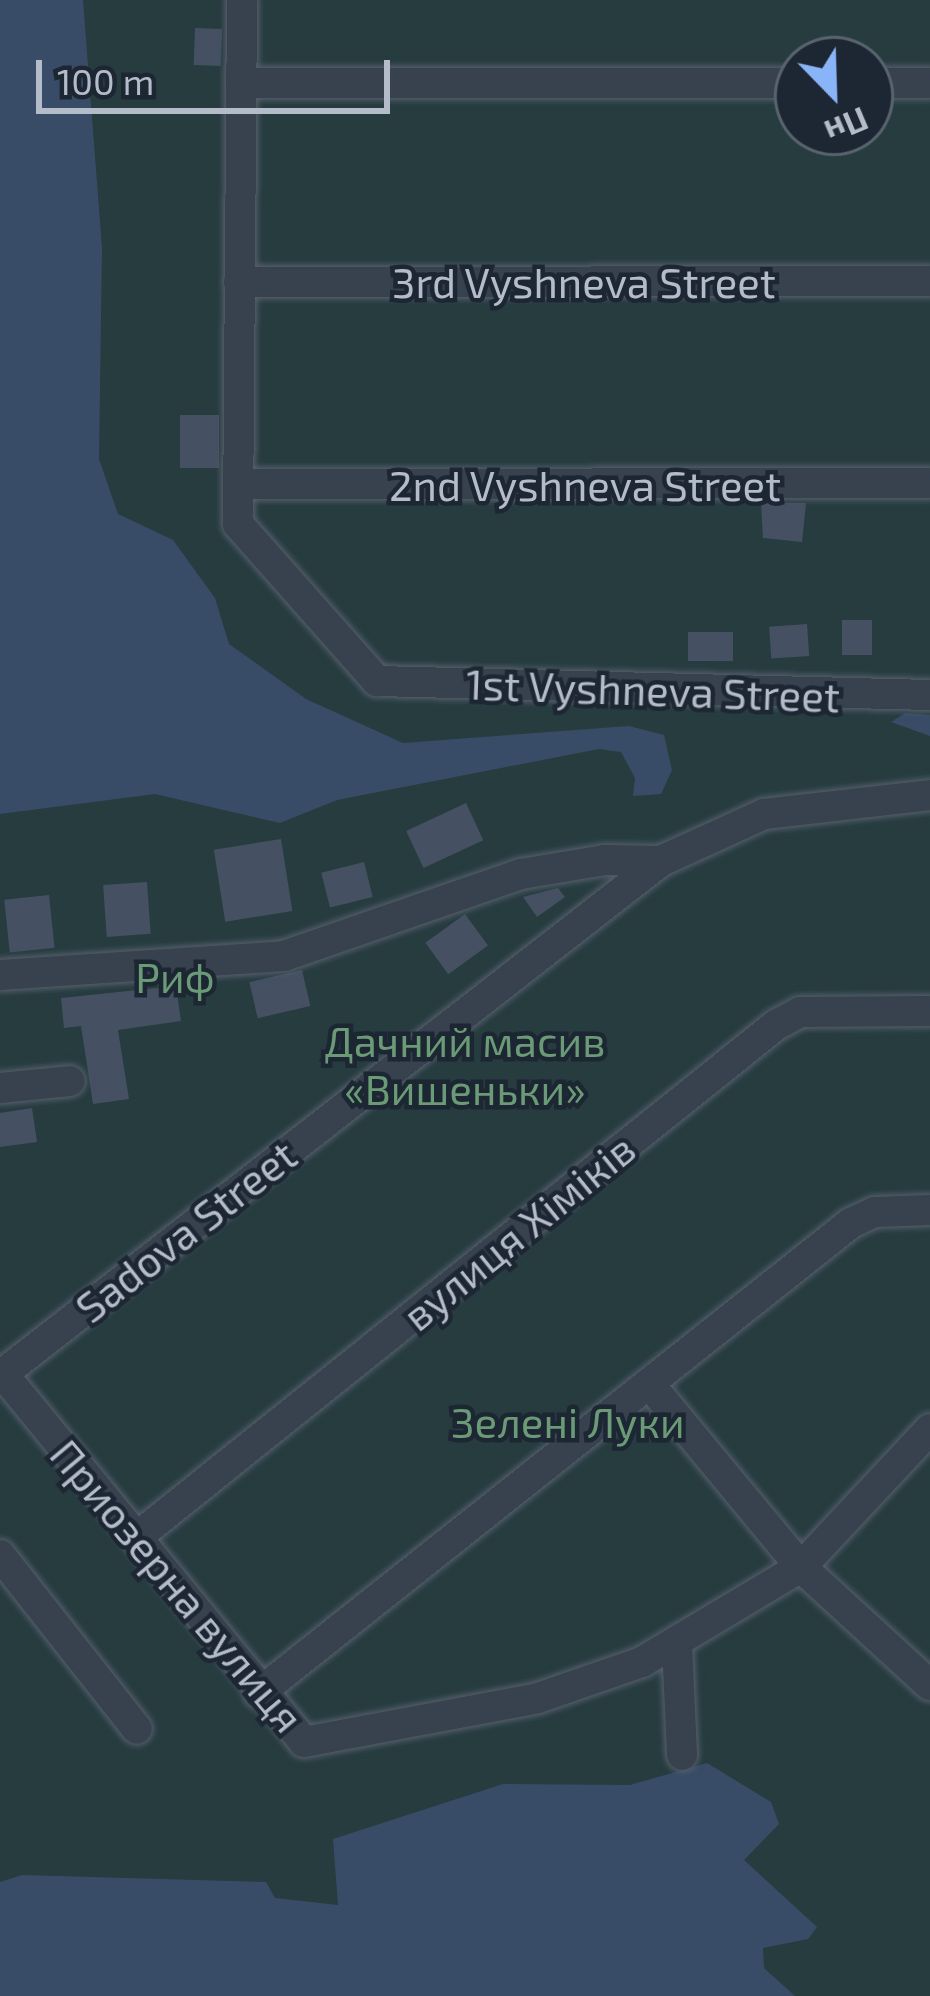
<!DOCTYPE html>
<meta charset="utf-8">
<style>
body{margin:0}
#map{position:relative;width:930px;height:1996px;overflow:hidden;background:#242f3e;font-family:"Exo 2",sans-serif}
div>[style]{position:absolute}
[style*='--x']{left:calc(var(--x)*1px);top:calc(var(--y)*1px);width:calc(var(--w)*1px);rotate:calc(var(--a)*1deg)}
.green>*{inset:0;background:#263c3f}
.water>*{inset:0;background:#394c67}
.building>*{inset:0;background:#455162;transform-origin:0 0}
.roads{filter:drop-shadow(0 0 3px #565f6c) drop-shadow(0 0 3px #565f6c)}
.minor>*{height:30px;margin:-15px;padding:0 15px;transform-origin:15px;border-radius:15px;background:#38414e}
span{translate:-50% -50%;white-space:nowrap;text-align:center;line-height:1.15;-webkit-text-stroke:9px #1d2633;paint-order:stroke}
.street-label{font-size:42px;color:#b4bcc9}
.park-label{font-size:42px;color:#6b9a76}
.north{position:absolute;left:774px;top:36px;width:120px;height:120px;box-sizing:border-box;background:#1d2633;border:3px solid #59626f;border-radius:50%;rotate:157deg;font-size:33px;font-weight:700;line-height:48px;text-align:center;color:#b4bcc9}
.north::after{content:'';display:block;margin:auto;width:42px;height:54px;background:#8ab4f8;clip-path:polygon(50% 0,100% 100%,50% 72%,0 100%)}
.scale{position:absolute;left:36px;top:60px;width:354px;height:54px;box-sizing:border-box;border:6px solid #b4bcc9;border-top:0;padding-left:15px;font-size:36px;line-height:42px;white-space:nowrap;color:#b4bcc9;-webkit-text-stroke:9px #1d2633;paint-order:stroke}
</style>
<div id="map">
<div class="green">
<i style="clip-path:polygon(evenodd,0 0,930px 0,930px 1996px,0 1996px,0 0,798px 60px,870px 60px,870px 132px,798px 132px,798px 60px)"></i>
</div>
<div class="water">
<i style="clip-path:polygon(0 0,83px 0,102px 248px,99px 459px,118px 514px,173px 540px,215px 598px,229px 644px,306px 699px,403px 743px,629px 726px,664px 735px,672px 770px,661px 794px,633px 796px,635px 778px,621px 752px,599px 749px,337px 800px,280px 823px,155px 794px,0 814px)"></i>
<i style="clip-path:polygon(905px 713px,930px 715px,930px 736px,891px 722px)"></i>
<i style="clip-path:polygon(707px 1763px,771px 1802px,779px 1824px,744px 1860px,817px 1927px,808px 1939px,763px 1948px,764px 1968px,795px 1996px,0 1996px,0 1882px,22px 1875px,266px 1882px,275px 1898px,338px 1905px,333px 1839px,503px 1784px,630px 1785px)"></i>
</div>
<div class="building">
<i style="left:195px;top:28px;width:27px;height:37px;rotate:2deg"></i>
<i style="left:219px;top:415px;width:53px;height:39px;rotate:90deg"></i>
<i style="clip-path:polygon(761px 503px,806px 503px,802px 542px,763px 538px)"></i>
<i style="left:842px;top:620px;width:30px;height:35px"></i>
<i style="left:807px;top:624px;width:32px;height:38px;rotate:86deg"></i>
<i style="left:688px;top:632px;width:45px;height:29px"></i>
<i style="left:466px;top:803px;width:41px;height:66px;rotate:65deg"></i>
<i style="left:281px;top:839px;width:73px;height:68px;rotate:81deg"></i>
<i style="left:364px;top:862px;width:36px;height:44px;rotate:76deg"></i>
<i style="left:147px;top:882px;width:52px;height:44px;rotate:86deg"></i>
<i style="clip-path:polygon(558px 888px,565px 897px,537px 917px,523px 897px)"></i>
<i style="left:49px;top:895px;width:53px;height:45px;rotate:84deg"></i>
<i style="left:465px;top:914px;width:39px;height:49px;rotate:54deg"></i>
<i style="left:302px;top:970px;width:37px;height:54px;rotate:77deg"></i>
<i style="clip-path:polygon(176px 986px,181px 1021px,118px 1030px,129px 1099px,93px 1104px,81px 1026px,64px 1028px,61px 998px)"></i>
<i style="clip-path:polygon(32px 1108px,37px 1142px,0 1147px,0 1113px)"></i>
</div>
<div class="roads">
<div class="minor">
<i style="--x:242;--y:0;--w:524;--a:90.44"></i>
<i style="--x:238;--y:524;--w:210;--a:48.5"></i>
<i style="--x:377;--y:681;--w:553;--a:1.45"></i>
<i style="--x:241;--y:83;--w:557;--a:0"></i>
<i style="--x:870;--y:83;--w:60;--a:0"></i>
<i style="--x:239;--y:282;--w:691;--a:-0.08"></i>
<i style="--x:240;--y:484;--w:690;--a:-0.08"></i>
<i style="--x:0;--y:975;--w:285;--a:-3.8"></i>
<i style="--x:284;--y:956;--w:251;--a:-19.1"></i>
<i style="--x:521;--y:874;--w:85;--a:-9.5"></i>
<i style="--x:605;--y:860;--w:56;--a:1"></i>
<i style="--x:0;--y:1088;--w:70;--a:-5.7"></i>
<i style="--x:3;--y:1374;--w:475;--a:50.7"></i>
<i style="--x:304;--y:1742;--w:238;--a:-10.6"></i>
<i style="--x:538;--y:1698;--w:110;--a:-19.1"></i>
<i style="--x:642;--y:1662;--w:185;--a:-30.9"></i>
<i style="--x:801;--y:1567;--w:189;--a:-46.9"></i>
<i style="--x:0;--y:1376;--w:838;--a:-37.92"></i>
<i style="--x:661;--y:861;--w:113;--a:-24.5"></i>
<i style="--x:764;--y:814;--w:167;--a:-6.5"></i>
<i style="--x:651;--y:1386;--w:235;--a:50.4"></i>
<i style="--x:801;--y:1567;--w:175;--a:42.5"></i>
<i style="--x:137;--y:1537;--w:819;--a:-38.7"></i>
<i style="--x:776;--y:1025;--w:27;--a:-28"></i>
<i style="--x:800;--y:1012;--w:130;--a:-0.4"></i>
<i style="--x:0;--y:1555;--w:221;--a:51.8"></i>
<i style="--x:677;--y:1644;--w:111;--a:87.4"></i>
<i style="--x:259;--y:1693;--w:756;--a:-38.45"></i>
<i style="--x:851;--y:1223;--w:26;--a:-25"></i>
<i style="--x:875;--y:1212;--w:55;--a:-2.1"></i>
</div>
</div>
<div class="street-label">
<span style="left:584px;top:281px">3rd Vyshneva Street</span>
<span style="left:585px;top:484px">2nd Vyshneva Street</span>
<span style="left:653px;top:689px;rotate:2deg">1st Vyshneva Street</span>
<span style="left:185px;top:1230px;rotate:-38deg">Sadova Street</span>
<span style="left:518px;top:1231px;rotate:-39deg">вулиця Хіміків</span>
<span style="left:178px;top:1585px;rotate:50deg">Приозерна вулиця</span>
</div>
<div class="park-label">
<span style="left:175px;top:976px">Риф</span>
<span style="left:465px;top:1064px">Дачний масив<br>«Вишеньки»</span>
<span style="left:568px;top:1421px">Зелені Луки</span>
</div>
<div class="north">Пн</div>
<div class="scale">100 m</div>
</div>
